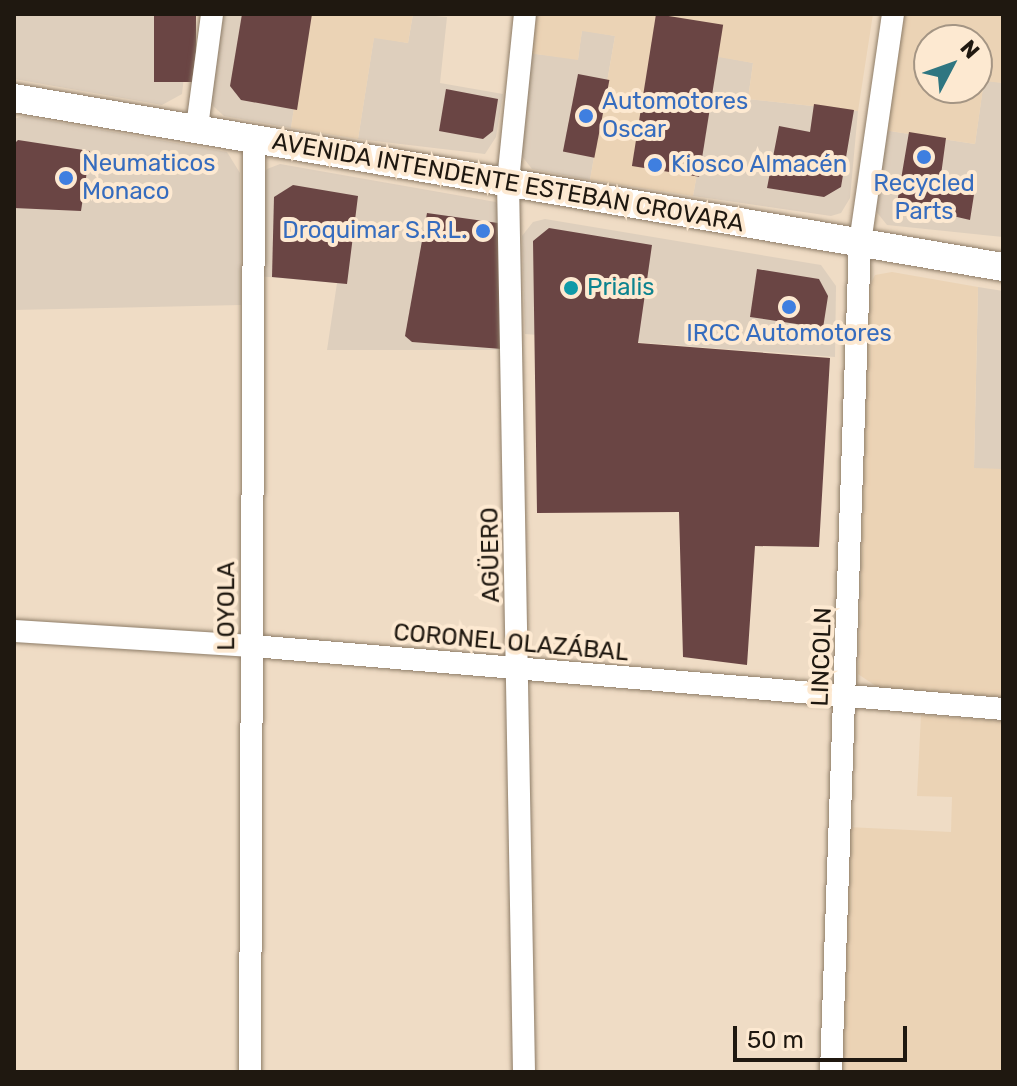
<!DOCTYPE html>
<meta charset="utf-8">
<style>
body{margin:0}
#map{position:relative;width:1017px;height:1086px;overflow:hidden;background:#efdcc5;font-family:Rubik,sans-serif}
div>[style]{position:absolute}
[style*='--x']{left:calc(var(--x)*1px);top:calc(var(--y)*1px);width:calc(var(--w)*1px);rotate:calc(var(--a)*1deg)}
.commercial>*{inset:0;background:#decfbd}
.built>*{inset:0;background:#ebd3b5}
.building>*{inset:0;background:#6a4544;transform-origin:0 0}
.roads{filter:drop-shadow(0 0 2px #8d7c67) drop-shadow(0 0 2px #8d7c67)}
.minor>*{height:22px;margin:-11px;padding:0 11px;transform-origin:11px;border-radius:11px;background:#fff}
.major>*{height:28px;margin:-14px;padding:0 14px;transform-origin:14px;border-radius:14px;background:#fff}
.dots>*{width:22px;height:22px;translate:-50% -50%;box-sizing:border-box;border:4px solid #fde9d1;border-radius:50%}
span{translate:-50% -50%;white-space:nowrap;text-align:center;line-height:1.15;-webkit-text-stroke:8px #fde9d1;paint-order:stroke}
.shop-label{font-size:24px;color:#366cbe}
.left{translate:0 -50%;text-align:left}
.right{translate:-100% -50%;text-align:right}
.street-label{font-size:24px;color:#1f1810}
.culture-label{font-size:24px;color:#0d838f}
.frame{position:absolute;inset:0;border:16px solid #1f1810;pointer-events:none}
.north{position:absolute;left:913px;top:24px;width:80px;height:80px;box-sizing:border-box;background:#fde9d1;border:2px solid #a49584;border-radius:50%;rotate:49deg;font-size:22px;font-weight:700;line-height:32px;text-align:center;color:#1f1810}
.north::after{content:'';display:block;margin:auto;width:28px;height:36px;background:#2f7681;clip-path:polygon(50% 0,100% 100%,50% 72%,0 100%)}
.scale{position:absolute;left:733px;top:1026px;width:174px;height:36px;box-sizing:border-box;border:4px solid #1f1810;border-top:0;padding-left:10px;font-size:24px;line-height:28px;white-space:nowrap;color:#1f1810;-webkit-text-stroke:6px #fde9d1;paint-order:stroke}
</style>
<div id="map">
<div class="commercial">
<i style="clip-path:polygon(14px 14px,191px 15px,182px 94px,162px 105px,14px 79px)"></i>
<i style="clip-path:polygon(218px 14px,308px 14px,291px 128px,224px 116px,213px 106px,209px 91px)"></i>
<i style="clip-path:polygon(413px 14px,447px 17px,440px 83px,503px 94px,496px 137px,485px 154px,358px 139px,374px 37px,408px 43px)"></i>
<i style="clip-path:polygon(582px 30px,615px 36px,590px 180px,532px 169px,518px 151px,528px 53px,578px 59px)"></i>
<i style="clip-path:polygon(718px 56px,753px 63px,748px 99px,858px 111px,850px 198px,841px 213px,831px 216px,693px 196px)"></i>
<i style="clip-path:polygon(984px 80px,1003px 83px,1003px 237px,887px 225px,875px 210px,883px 130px,975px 144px)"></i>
<i style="clip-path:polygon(23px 116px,227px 152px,240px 173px,241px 305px,14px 310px,14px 119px)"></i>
<i style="clip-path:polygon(280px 164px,496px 202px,502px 212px,505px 350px,327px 350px,337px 283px,257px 276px,258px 182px,267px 169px)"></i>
<i style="clip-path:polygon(545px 219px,821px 265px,836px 286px,835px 357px,525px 334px,522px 236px,533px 222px)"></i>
<i style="clip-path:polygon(978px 287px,1003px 291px,1003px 470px,974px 469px)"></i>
</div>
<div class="built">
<i style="clip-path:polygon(308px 14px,413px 14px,408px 43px,374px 38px,358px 139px,291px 128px)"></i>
<i style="clip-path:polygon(532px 14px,873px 14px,858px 111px,748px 99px,753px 63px,718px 57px,693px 196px,590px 180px,615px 36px,582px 31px,578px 60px,528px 53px)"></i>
<i style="clip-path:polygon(evenodd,900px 14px,1003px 14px,1003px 83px,984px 81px,975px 144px,883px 130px,900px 14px,929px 40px,977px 40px,977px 88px,929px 88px,929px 40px)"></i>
<i style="clip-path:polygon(892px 272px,978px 287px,974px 468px,1003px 469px,1003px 697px,879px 688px,858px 674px,869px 287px,875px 275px)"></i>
<i style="clip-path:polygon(921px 715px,1003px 721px,1003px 1072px,838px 1072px,847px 827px,951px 832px,952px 797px,917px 796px)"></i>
</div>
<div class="building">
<i style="left:154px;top:14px;width:42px;height:68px"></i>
<i style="clip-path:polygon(242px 14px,312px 14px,297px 110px,241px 100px,230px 86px)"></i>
<i style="left:656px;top:14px;width:68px;height:154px;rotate:9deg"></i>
<i style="left:578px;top:74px;width:32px;height:79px;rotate:11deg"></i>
<i style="clip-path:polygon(446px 89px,498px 99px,493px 131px,483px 139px,439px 131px)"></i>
<i style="clip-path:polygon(814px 104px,854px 110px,841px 187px,824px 197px,767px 188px,779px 126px,810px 132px)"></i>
<i style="clip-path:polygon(909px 132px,946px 138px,941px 175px,976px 182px,970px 220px,897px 203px)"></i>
<i style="clip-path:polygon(18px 140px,90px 151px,81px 211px,14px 208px,14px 144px)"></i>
<i style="clip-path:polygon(293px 185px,358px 196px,347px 284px,272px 277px,274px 197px)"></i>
<i style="clip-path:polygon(427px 213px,498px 223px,502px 349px,412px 342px,405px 336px)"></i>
<i style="clip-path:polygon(549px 228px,652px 245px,638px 343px,830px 358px,819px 547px,755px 546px,747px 665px,683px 657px,679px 512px,537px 513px,533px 241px)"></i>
<i style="clip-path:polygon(757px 269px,819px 279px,828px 296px,823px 328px,750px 317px)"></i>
</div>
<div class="roads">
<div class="minor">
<i style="--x:197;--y:127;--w:114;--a:-82.4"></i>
<i style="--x:14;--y:631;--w:239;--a:3.6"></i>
<i style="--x:253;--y:646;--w:753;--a:4.8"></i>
<i style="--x:250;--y:1072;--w:932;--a:-89.75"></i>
<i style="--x:524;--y:1072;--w:891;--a:-91.03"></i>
<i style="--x:508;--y:181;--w:168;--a:-84.2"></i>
<i style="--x:831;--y:1072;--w:830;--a:-88"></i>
<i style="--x:860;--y:243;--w:231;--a:-81.8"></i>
</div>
<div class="major">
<i style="--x:14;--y:98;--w:1003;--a:9.7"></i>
</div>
</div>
<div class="dots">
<i style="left:586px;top:116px;background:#3f7fe0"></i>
<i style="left:924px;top:157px;background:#3f7fe0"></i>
<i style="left:655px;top:165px;background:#3f7fe0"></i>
<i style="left:66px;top:178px;background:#3f7fe0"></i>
<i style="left:483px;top:231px;background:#3f7fe0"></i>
<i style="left:571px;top:288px;background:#0f9aa8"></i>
<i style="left:789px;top:307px;background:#3f7fe0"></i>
</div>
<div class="shop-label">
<span class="left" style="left:602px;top:116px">Automotores<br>Oscar</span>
<span class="left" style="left:82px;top:178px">Neumaticos<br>Monaco</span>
<span class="left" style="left:671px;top:165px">Kiosco Almacén</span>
<span style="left:924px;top:198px">Recycled<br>Parts</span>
<span class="right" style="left:467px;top:231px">Droquimar S.R.L.</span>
<span style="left:789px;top:334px">IRCC Automotores</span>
</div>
<div class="street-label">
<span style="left:508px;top:183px;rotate:10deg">AVENIDA INTENDENTE ESTEBAN CROVARA</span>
<span style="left:491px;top:555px;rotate:-91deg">AGÜERO</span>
<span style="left:227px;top:606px;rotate:-90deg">LOYOLA</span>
<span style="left:511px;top:643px;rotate:5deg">CORONEL OLAZÁBAL</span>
<span style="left:822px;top:657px;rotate:-88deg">LINCOLN</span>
</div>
<div class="culture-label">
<span class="left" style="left:587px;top:288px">Prialis</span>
</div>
<div class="frame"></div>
<div class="north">N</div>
<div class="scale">50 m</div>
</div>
